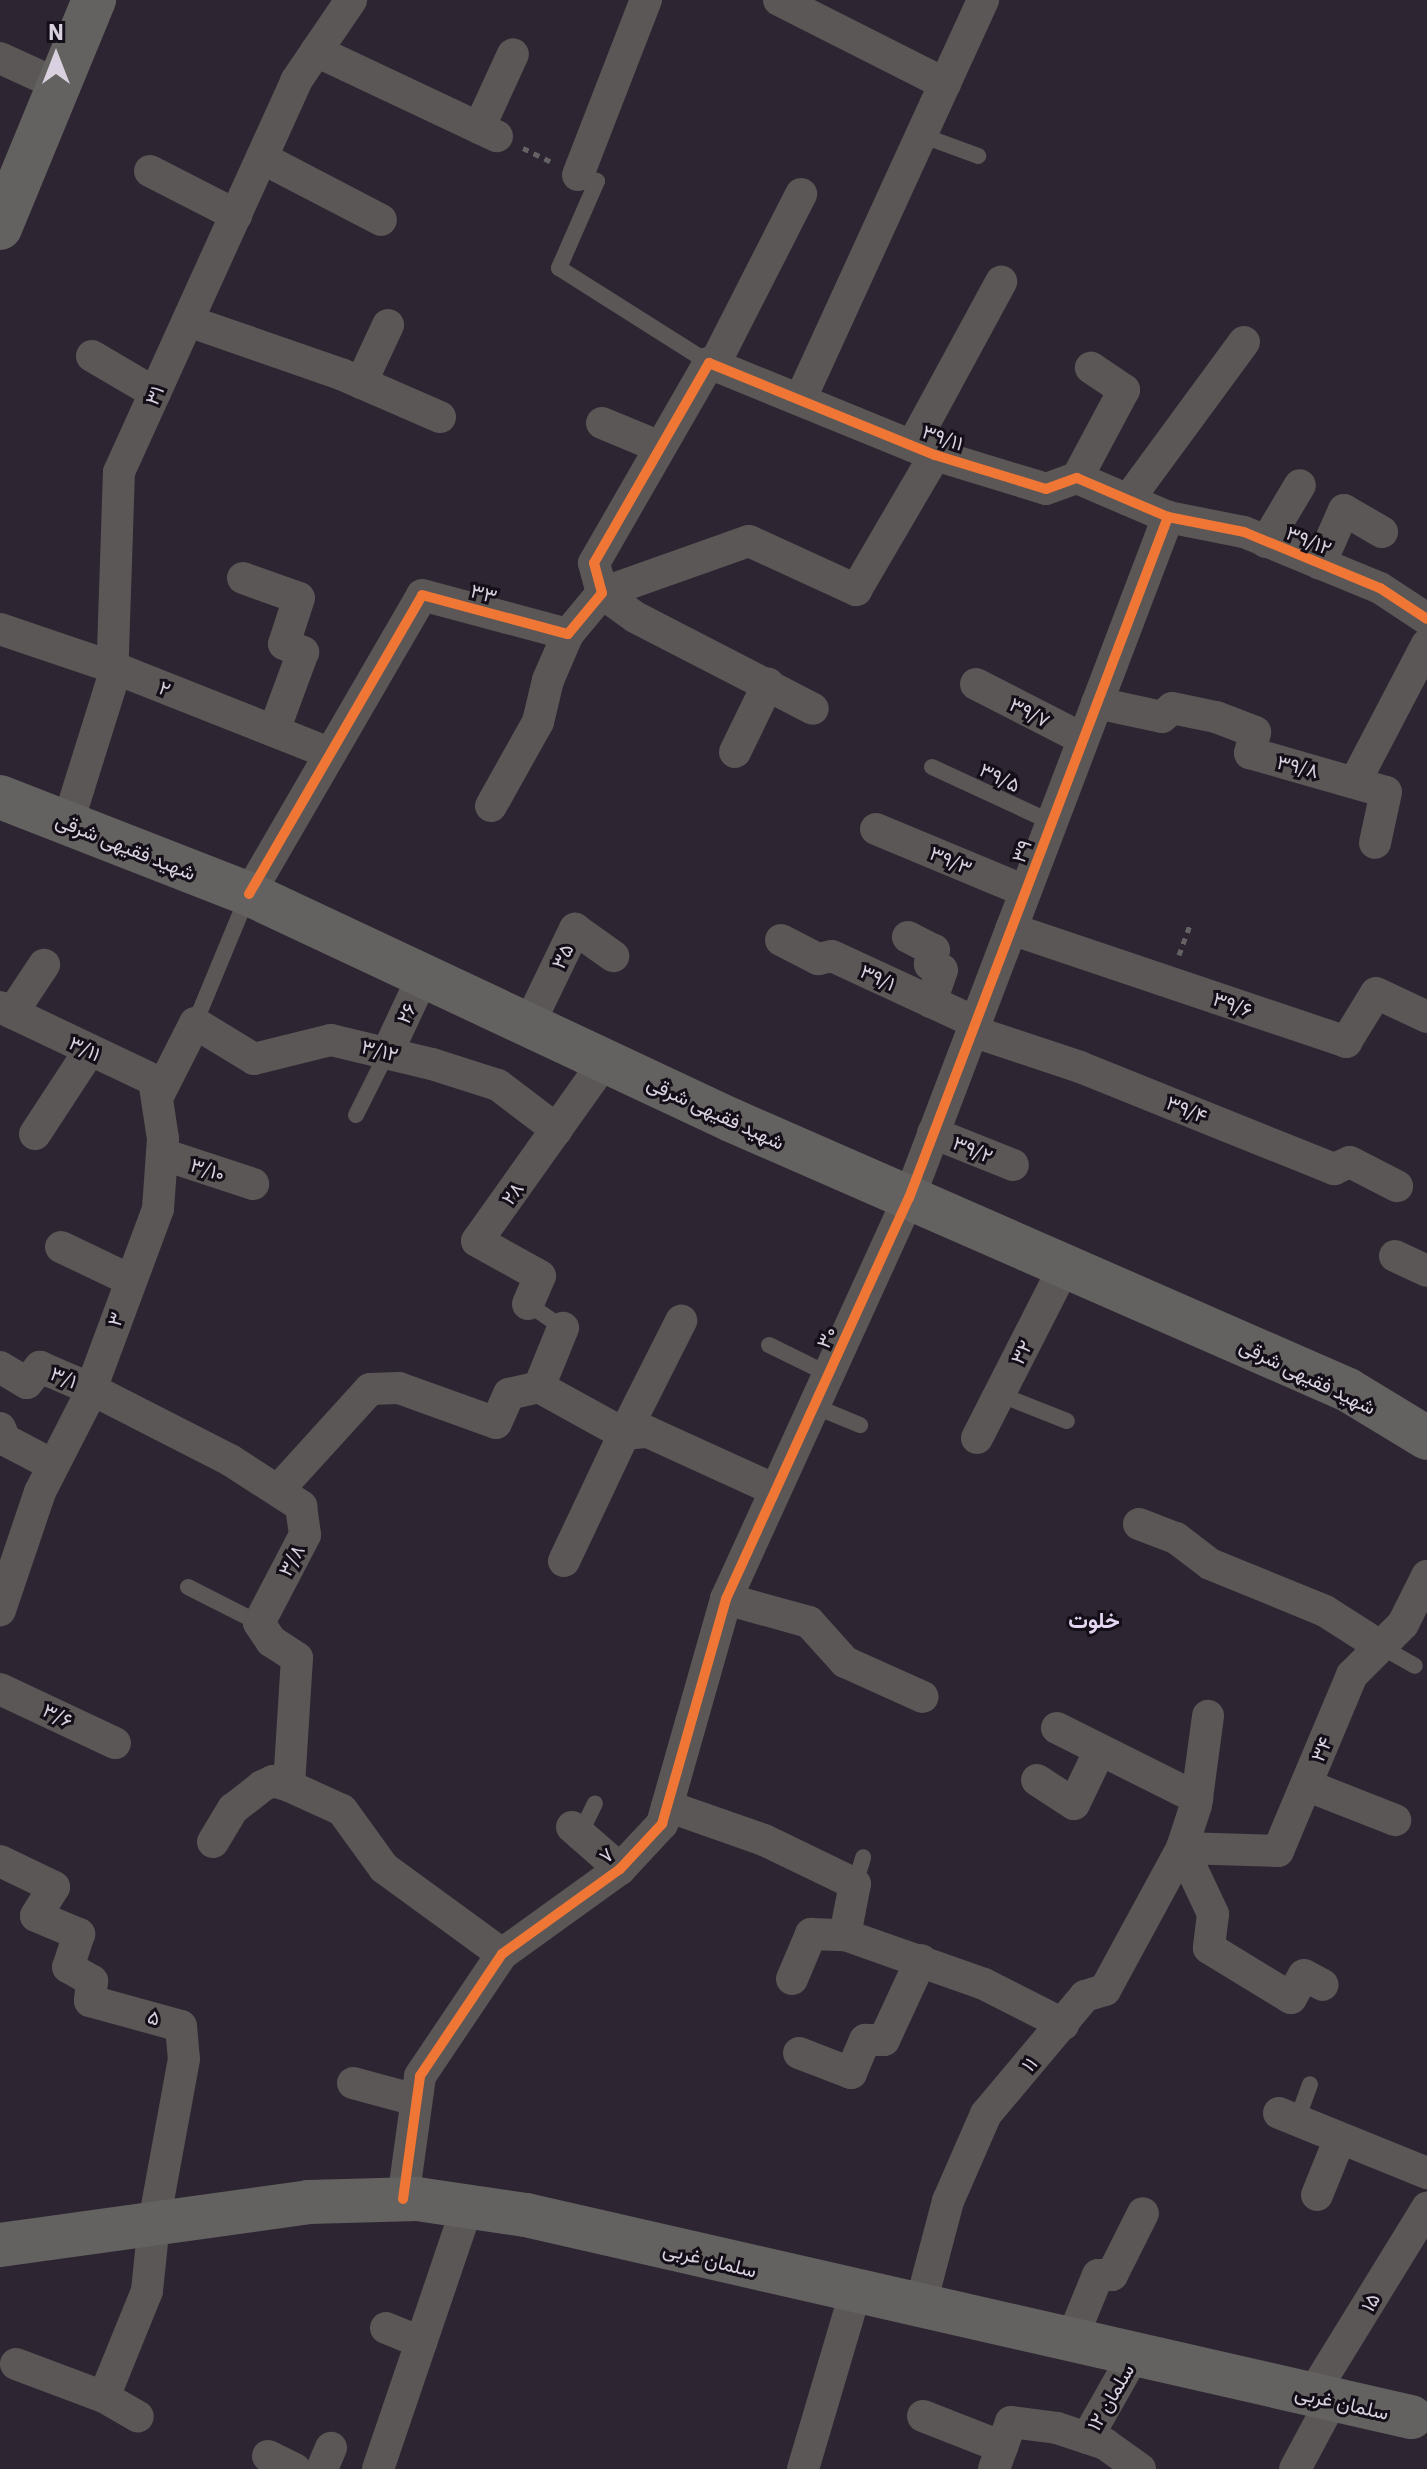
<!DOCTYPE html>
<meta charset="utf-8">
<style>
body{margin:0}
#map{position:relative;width:1427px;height:2469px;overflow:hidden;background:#2d2632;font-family:"IBM Plex Sans",Vazirmatn,sans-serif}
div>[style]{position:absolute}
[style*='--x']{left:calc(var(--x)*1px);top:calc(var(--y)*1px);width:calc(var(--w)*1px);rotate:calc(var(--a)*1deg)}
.path>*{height:5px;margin-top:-2.5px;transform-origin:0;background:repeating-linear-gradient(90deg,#656264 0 6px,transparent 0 12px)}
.lane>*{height:16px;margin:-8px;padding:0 8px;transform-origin:8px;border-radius:8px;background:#5a5756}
.street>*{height:32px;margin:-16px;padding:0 16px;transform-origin:16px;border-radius:16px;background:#5a5756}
.secondary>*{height:44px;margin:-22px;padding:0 22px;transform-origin:22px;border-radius:22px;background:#646260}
.cycleway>*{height:10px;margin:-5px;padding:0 5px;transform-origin:5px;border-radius:5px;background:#f07635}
span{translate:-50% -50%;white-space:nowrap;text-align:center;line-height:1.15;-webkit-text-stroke:6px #130e17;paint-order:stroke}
.street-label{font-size:20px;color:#d9d1df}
.neighbourhood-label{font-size:22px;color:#e4d5f0;font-weight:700}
.north{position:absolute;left:16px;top:16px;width:80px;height:80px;-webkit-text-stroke:6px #130e17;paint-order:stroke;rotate:0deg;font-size:22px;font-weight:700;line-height:32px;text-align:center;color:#d9d1df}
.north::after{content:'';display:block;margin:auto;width:28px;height:36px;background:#d9d1df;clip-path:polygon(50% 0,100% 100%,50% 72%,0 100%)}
</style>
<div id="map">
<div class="path">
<i style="--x:523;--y:148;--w:34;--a:26"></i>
<i style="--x:1179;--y:955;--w:35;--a:-70"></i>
</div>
<div class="lane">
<i style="--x:921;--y:135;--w:61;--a:20.2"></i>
<i style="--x:578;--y:175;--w:20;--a:18"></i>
<i style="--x:597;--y:181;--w:95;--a:113.6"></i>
<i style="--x:559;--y:268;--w:178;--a:32.3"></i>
<i style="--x:932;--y:767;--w:131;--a:24.8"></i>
<i style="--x:195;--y:1023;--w:139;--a:-67.5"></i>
<i style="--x:356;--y:1115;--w:72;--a:-63.4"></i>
<i style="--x:528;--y:1304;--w:42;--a:34.4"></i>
<i style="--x:769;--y:1345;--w:66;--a:26.2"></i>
<i style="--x:999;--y:1394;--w:73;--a:21.7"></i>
<i style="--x:814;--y:1406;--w:50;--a:22.4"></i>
<i style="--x:188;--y:1587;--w:80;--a:26.9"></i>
<i style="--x:1380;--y:1646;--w:40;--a:29.7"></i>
<i style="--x:580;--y:1834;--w:34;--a:-64"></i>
<i style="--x:855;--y:1884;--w:28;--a:-73"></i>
<i style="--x:1297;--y:2120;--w:38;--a:-70"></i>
</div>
<div class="street">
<i style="--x:779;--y:0;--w:186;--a:26.8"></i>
<i style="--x:316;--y:51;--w:200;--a:25.2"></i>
<i style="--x:0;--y:58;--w:65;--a:24.6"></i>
<i style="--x:479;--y:128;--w:81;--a:-65.3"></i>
<i style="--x:262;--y:158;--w:134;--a:27.5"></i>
<i style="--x:150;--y:171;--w:97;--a:27.1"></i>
<i style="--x:578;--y:175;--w:188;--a:-68.8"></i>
<i style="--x:188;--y:321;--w:162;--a:19.1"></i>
<i style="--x:341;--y:374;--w:108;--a:23.5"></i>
<i style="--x:92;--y:356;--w:73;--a:30.4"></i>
<i style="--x:714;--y:365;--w:192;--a:-63"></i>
<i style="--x:361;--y:383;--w:64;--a:-65"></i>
<i style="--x:800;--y:400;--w:440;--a:-65.4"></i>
<i style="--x:602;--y:423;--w:63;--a:22.5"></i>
<i style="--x:912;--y:446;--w:187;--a:-61.5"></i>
<i style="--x:1077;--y:478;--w:100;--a:-61.9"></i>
<i style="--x:1124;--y:390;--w:40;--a:-146"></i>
<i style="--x:1128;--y:500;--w:196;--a:-53.7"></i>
<i style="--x:1266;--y:542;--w:66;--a:-59.2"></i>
<i style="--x:1320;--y:564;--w:59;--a:-66"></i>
<i style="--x:1344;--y:510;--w:44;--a:30.1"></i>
<i style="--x:243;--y:578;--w:59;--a:19.7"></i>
<i style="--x:299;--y:598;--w:48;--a:108.1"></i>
<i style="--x:284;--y:644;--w:21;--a:23"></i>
<i style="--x:303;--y:652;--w:84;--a:110.2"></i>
<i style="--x:602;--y:593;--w:156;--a:-19.5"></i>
<i style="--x:749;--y:541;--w:118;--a:24.6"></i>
<i style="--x:856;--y:590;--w:156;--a:-59.7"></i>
<i style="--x:602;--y:593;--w:41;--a:36"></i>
<i style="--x:635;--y:617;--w:200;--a:27.3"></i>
<i style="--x:0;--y:629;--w:118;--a:18.7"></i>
<i style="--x:112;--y:667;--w:231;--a:21.6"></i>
<i style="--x:976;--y:684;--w:120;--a:27.2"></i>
<i style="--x:1097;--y:703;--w:66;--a:12.2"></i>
<i style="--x:1162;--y:717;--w:13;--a:-42"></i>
<i style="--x:1172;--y:708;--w:45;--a:11.6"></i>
<i style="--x:1216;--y:717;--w:42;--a:21"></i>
<i style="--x:1255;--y:732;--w:22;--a:103"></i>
<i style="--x:1250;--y:753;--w:141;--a:16"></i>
<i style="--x:1386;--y:792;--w:52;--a:102.2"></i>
<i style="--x:735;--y:752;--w:76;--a:-64.1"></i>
<i style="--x:1356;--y:780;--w:153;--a:-62.4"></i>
<i style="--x:491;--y:806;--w:96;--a:-60.8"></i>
<i style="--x:538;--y:722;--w:43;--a:-76.6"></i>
<i style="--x:548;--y:680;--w:50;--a:-66.5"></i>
<i style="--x:68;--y:822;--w:147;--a:-72.6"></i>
<i style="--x:112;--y:682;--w:210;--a:-88.1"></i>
<i style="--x:119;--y:472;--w:429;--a:-65.6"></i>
<i style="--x:296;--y:81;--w:98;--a:-55.8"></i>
<i style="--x:876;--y:829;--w:161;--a:22.6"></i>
<i style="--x:249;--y:894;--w:345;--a:-59.9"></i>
<i style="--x:422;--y:595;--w:151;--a:15"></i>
<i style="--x:568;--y:634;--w:53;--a:-50.3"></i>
<i style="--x:602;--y:593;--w:31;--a:-105"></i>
<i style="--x:594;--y:563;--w:231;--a:-60.1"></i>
<i style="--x:709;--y:363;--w:244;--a:22.2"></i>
<i style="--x:935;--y:455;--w:116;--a:17"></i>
<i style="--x:1046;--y:489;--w:33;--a:-20"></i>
<i style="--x:1077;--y:478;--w:99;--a:23.2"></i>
<i style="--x:1168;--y:517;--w:77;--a:11.2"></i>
<i style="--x:1244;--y:532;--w:147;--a:22.4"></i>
<i style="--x:1380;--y:588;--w:56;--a:33.4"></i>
<i style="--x:1011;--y:929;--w:354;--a:18.6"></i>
<i style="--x:1346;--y:1042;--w:57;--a:-58.5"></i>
<i style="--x:1376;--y:993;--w:56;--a:25.2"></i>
<i style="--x:908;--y:937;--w:29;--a:27"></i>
<i style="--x:934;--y:950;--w:15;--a:106"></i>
<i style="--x:930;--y:964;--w:13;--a:27"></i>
<i style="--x:942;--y:970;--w:34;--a:109"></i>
<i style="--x:781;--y:940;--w:42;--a:27.2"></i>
<i style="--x:818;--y:959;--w:14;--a:-12"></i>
<i style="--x:832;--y:956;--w:157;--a:24.8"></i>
<i style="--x:0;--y:1007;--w:170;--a:25.4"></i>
<i style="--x:154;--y:1080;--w:60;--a:81.3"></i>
<i style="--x:163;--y:1139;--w:70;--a:94.1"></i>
<i style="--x:158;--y:1209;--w:204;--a:110.4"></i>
<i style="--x:87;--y:1400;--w:103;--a:117.1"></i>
<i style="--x:40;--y:1492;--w:125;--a:108.7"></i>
<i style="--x:12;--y:1013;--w:58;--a:-56.3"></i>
<i style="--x:529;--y:1024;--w:106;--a:-64.2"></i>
<i style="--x:575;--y:929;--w:47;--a:35.4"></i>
<i style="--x:972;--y:1031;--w:114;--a:18.4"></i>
<i style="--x:1080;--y:1067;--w:274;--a:21.9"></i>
<i style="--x:1334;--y:1169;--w:17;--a:-24"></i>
<i style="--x:1350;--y:1162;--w:53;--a:27.1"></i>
<i style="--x:388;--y:1051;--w:85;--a:-64.9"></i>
<i style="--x:157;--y:1098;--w:84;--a:-63.1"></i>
<i style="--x:195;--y:1023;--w:69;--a:31.4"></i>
<i style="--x:254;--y:1059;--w:79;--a:-13.9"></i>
<i style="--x:331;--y:1040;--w:104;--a:13.4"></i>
<i style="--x:432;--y:1064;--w:69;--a:17.7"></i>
<i style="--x:498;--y:1085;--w:74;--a:37.3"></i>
<i style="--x:933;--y:1133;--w:86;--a:21.8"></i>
<i style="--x:35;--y:1134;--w:100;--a:-56.8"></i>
<i style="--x:162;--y:1154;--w:96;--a:18.2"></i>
<i style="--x:61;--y:1247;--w:74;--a:25.5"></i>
<i style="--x:1395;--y:1256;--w:35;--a:25"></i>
<i style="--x:528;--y:1304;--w:30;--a:-67"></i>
<i style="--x:540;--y:1276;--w:72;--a:-150.9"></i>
<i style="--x:477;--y:1241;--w:221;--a:-54.6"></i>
<i style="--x:0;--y:1367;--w:31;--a:31"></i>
<i style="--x:27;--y:1383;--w:21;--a:-51"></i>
<i style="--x:40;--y:1367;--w:56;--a:23.3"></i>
<i style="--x:91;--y:1389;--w:156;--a:27.1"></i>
<i style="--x:230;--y:1460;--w:85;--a:32.9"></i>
<i style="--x:301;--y:1506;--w:29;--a:82"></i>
<i style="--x:305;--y:1535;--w:99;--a:117.6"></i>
<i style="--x:259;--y:1623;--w:22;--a:56"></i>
<i style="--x:271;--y:1641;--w:31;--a:33"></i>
<i style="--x:297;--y:1658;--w:128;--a:93.6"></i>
<i style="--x:539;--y:1387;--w:64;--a:-67.9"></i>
<i style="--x:0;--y:1428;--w:13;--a:67"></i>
<i style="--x:5;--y:1440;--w:54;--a:27.5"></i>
<i style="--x:977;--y:1438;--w:194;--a:-63"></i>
<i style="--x:280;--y:1488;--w:134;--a:-47.7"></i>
<i style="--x:370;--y:1389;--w:29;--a:-2"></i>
<i style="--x:399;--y:1388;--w:103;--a:19.8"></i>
<i style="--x:496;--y:1423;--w:32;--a:-66"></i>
<i style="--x:509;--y:1394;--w:31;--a:-13"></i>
<i style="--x:539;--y:1387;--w:97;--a:28.9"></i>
<i style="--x:624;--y:1434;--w:127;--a:-63.2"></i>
<i style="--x:1139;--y:1524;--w:40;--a:21"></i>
<i style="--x:1176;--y:1538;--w:43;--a:37.4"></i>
<i style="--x:1210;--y:1564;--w:124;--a:22.2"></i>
<i style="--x:1325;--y:1611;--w:65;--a:32.5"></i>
<i style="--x:564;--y:1561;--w:140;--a:-64.7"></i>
<i style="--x:624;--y:1434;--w:24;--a:-5"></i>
<i style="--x:648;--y:1432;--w:140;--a:24.5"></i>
<i style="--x:726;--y:1599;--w:86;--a:15.5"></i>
<i style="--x:809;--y:1622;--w:54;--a:48"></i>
<i style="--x:845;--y:1662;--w:85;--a:24.2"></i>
<i style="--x:0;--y:1689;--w:127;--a:25.2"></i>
<i style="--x:1057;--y:1728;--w:157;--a:26.6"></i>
<i style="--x:1037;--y:1780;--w:44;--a:33"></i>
<i style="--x:1074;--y:1804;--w:60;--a:-64.3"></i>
<i style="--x:1306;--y:1785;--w:96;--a:21.5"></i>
<i style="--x:667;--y:1806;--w:103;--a:19.3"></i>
<i style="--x:764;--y:1840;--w:101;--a:25.8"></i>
<i style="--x:855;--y:1884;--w:52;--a:101.1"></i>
<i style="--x:572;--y:1827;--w:64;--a:41.2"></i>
<i style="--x:213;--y:1842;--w:39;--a:-59"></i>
<i style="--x:233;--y:1809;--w:37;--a:-38"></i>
<i style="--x:262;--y:1786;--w:12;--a:-24"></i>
<i style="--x:273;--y:1781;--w:17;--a:17"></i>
<i style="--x:289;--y:1786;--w:58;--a:24.4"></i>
<i style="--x:342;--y:1810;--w:72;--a:54.1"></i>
<i style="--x:384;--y:1868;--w:146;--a:36.1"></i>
<i style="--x:1182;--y:1848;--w:96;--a:1.8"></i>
<i style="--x:1278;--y:1851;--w:191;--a:-67.2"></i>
<i style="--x:1352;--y:1675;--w:72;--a:-45"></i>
<i style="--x:1403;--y:1624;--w:54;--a:-63.4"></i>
<i style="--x:1182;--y:1848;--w:73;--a:64.8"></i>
<i style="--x:1213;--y:1914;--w:34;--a:97"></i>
<i style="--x:1209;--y:1948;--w:96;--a:31.4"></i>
<i style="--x:1291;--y:1998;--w:26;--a:-61"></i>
<i style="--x:1304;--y:1975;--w:21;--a:28"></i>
<i style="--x:0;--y:1861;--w:60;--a:25.7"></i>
<i style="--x:54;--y:1887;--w:34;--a:122"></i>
<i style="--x:36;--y:1916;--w:47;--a:22.7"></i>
<i style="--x:79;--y:1934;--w:35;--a:108"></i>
<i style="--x:68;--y:1967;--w:28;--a:30"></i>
<i style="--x:92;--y:1981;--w:20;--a:96"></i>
<i style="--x:90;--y:2001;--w:94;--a:15.4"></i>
<i style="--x:181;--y:2026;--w:33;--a:85"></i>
<i style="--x:184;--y:2059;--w:167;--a:100.4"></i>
<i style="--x:154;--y:2223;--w:68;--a:95.9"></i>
<i style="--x:147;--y:2291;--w:114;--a:112.1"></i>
<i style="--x:792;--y:1979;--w:49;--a:-67.1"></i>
<i style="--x:811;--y:1934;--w:34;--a:2"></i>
<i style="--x:845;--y:1935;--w:147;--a:19.4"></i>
<i style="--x:984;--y:1984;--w:89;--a:26.9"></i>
<i style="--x:799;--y:2053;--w:56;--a:21"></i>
<i style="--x:851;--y:2073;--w:36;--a:-67"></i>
<i style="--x:865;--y:2040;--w:19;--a:0"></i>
<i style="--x:884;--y:2040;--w:88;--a:-65.2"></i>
<i style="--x:353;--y:2083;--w:65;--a:15.1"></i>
<i style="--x:1279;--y:2113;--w:160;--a:22.1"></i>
<i style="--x:1317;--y:2195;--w:61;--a:-68"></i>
<i style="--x:403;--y:2199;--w:124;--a:-82.1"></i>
<i style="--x:420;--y:2076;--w:147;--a:-56.1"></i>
<i style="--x:502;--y:1954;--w:145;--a:-35.8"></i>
<i style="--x:620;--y:1869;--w:62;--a:-47"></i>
<i style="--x:662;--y:1824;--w:234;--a:-74.1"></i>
<i style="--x:726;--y:1599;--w:441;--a:-65.5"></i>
<i style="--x:909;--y:1198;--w:729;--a:-69.18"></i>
<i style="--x:920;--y:2307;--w:110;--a:-75.2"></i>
<i style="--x:948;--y:2201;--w:95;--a:-66.4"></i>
<i style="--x:986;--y:2114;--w:154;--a:-50"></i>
<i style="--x:1085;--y:1996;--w:21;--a:-17"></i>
<i style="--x:1105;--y:1990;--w:162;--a:-61.5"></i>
<i style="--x:1182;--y:1848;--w:45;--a:-72"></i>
<i style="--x:1196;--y:1805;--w:90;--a:-82.3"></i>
<i style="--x:386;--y:2328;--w:38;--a:22"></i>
<i style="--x:1071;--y:2341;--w:71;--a:-67.8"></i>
<i style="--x:1098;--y:2275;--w:14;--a:0"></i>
<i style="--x:1112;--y:2275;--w:69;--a:-63.4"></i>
<i style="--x:16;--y:2364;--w:94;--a:20.6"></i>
<i style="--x:104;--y:2397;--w:39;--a:30"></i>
<i style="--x:1312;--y:2395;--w:220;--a:-58.4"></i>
<i style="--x:923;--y:2416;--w:85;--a:21.4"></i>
<i style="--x:1087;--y:2438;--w:95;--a:-60.5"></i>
<i style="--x:268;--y:2456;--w:30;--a:26"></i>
<i style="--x:322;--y:2469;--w:23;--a:-67"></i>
<i style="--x:378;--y:2469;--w:277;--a:-71.2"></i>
<i style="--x:803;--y:2469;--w:184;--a:-73.5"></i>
<i style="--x:994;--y:2469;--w:50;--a:-70.1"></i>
<i style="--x:1011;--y:2422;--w:46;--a:7.4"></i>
<i style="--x:1057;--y:2428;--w:51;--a:18.4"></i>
<i style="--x:1105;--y:2444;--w:43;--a:35.5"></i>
<i style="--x:1295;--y:2469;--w:78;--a:-61.8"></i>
</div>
<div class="secondary">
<i style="--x:0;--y:228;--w:247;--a:-67.6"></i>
<i style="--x:0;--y:797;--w:267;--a:21.3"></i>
<i style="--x:249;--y:894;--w:532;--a:25.12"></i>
<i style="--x:731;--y:1120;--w:673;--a:23.63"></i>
<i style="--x:1348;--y:1390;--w:92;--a:31.3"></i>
<i style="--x:0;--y:2245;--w:311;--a:-7.9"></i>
<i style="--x:308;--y:2202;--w:109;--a:-1.6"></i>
<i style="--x:417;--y:2199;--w:110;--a:8.4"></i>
<i style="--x:526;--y:2215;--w:908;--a:12.86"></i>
</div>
<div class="cycleway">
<i style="--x:249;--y:894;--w:345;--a:-59.9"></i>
<i style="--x:422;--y:595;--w:151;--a:15"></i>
<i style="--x:568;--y:634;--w:53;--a:-50.3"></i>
<i style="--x:602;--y:593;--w:31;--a:-105"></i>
<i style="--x:594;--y:563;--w:231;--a:-60.1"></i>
<i style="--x:709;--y:363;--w:244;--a:22.2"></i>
<i style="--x:935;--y:455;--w:116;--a:17"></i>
<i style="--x:1046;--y:489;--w:33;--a:-20"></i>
<i style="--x:1077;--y:478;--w:99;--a:23.2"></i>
<i style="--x:1168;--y:517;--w:77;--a:11.2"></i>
<i style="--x:1244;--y:532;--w:147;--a:22.4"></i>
<i style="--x:1380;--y:588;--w:56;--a:33.4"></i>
<i style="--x:403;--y:2199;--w:124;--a:-82.1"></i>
<i style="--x:420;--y:2076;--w:147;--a:-56.1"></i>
<i style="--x:502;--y:1954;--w:145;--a:-35.8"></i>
<i style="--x:620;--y:1869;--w:62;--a:-47"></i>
<i style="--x:662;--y:1824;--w:234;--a:-74.1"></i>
<i style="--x:726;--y:1599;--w:441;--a:-65.5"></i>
<i style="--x:909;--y:1198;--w:729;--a:-69.18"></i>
</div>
<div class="street-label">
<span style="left:154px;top:395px;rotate:-66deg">۳۱</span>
<span style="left:943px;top:437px;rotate:19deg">۳۹/۱۱</span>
<span style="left:1309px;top:540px;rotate:22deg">۳۹/۱۲</span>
<span style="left:484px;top:593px;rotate:15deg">۳۳</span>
<span style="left:165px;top:688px;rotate:22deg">۲</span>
<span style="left:1030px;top:712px;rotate:27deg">۳۹/۷</span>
<span style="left:1298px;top:766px;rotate:14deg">۳۹/۸</span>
<span style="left:1000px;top:777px;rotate:25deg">۳۹/۵</span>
<span style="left:126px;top:846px;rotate:22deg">شهید فقیهی شرقی</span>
<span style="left:1021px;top:851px;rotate:-69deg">۳۹</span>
<span style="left:951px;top:860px;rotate:23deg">۳۹/۳</span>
<span style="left:562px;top:956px;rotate:-64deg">۳۵</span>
<span style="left:878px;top:977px;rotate:25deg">۳۹/۱</span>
<span style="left:1233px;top:1004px;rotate:19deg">۳۹/۶</span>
<span style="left:406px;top:1013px;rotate:-65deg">۲۶</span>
<span style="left:85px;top:1048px;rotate:26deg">۳/۱۱</span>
<span style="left:380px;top:1050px;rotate:14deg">۳/۱۲</span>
<span style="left:1187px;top:1109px;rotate:22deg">۳۹/۴</span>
<span style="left:716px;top:1112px;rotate:25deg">شهید فقیهی شرقی</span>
<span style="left:973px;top:1149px;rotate:22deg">۳۹/۲</span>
<span style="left:208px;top:1169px;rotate:18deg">۳/۱۰</span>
<span style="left:512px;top:1193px;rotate:-54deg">۲۸</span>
<span style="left:115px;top:1319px;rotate:-71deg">۳</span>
<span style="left:826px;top:1337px;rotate:-65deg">۳۰</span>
<span style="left:1021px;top:1352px;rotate:-63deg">۳۲</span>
<span style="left:1308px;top:1376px;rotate:26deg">شهید فقیهی شرقی</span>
<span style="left:64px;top:1377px;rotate:23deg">۳/۱</span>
<span style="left:291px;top:1560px;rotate:-61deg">۳/۸</span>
<span style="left:58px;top:1715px;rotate:26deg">۳/۶</span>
<span style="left:1321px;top:1749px;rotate:-67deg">۳۴</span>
<span style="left:606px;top:1855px;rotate:-41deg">۷</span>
<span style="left:154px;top:2017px;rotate:17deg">۵</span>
<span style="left:1029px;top:2064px;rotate:-49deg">۱۱</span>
<span style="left:710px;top:2259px;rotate:14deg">سلمان غربی</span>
<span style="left:1370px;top:2302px;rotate:-59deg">۱۵</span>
<span style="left:1110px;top:2397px;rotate:-60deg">سلمان ۱۲</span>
<span style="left:1342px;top:2402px;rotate:13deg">سلمان غربی</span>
</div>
<div class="neighbourhood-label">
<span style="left:1094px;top:1620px">خلوت</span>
</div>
<div class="north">N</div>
</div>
